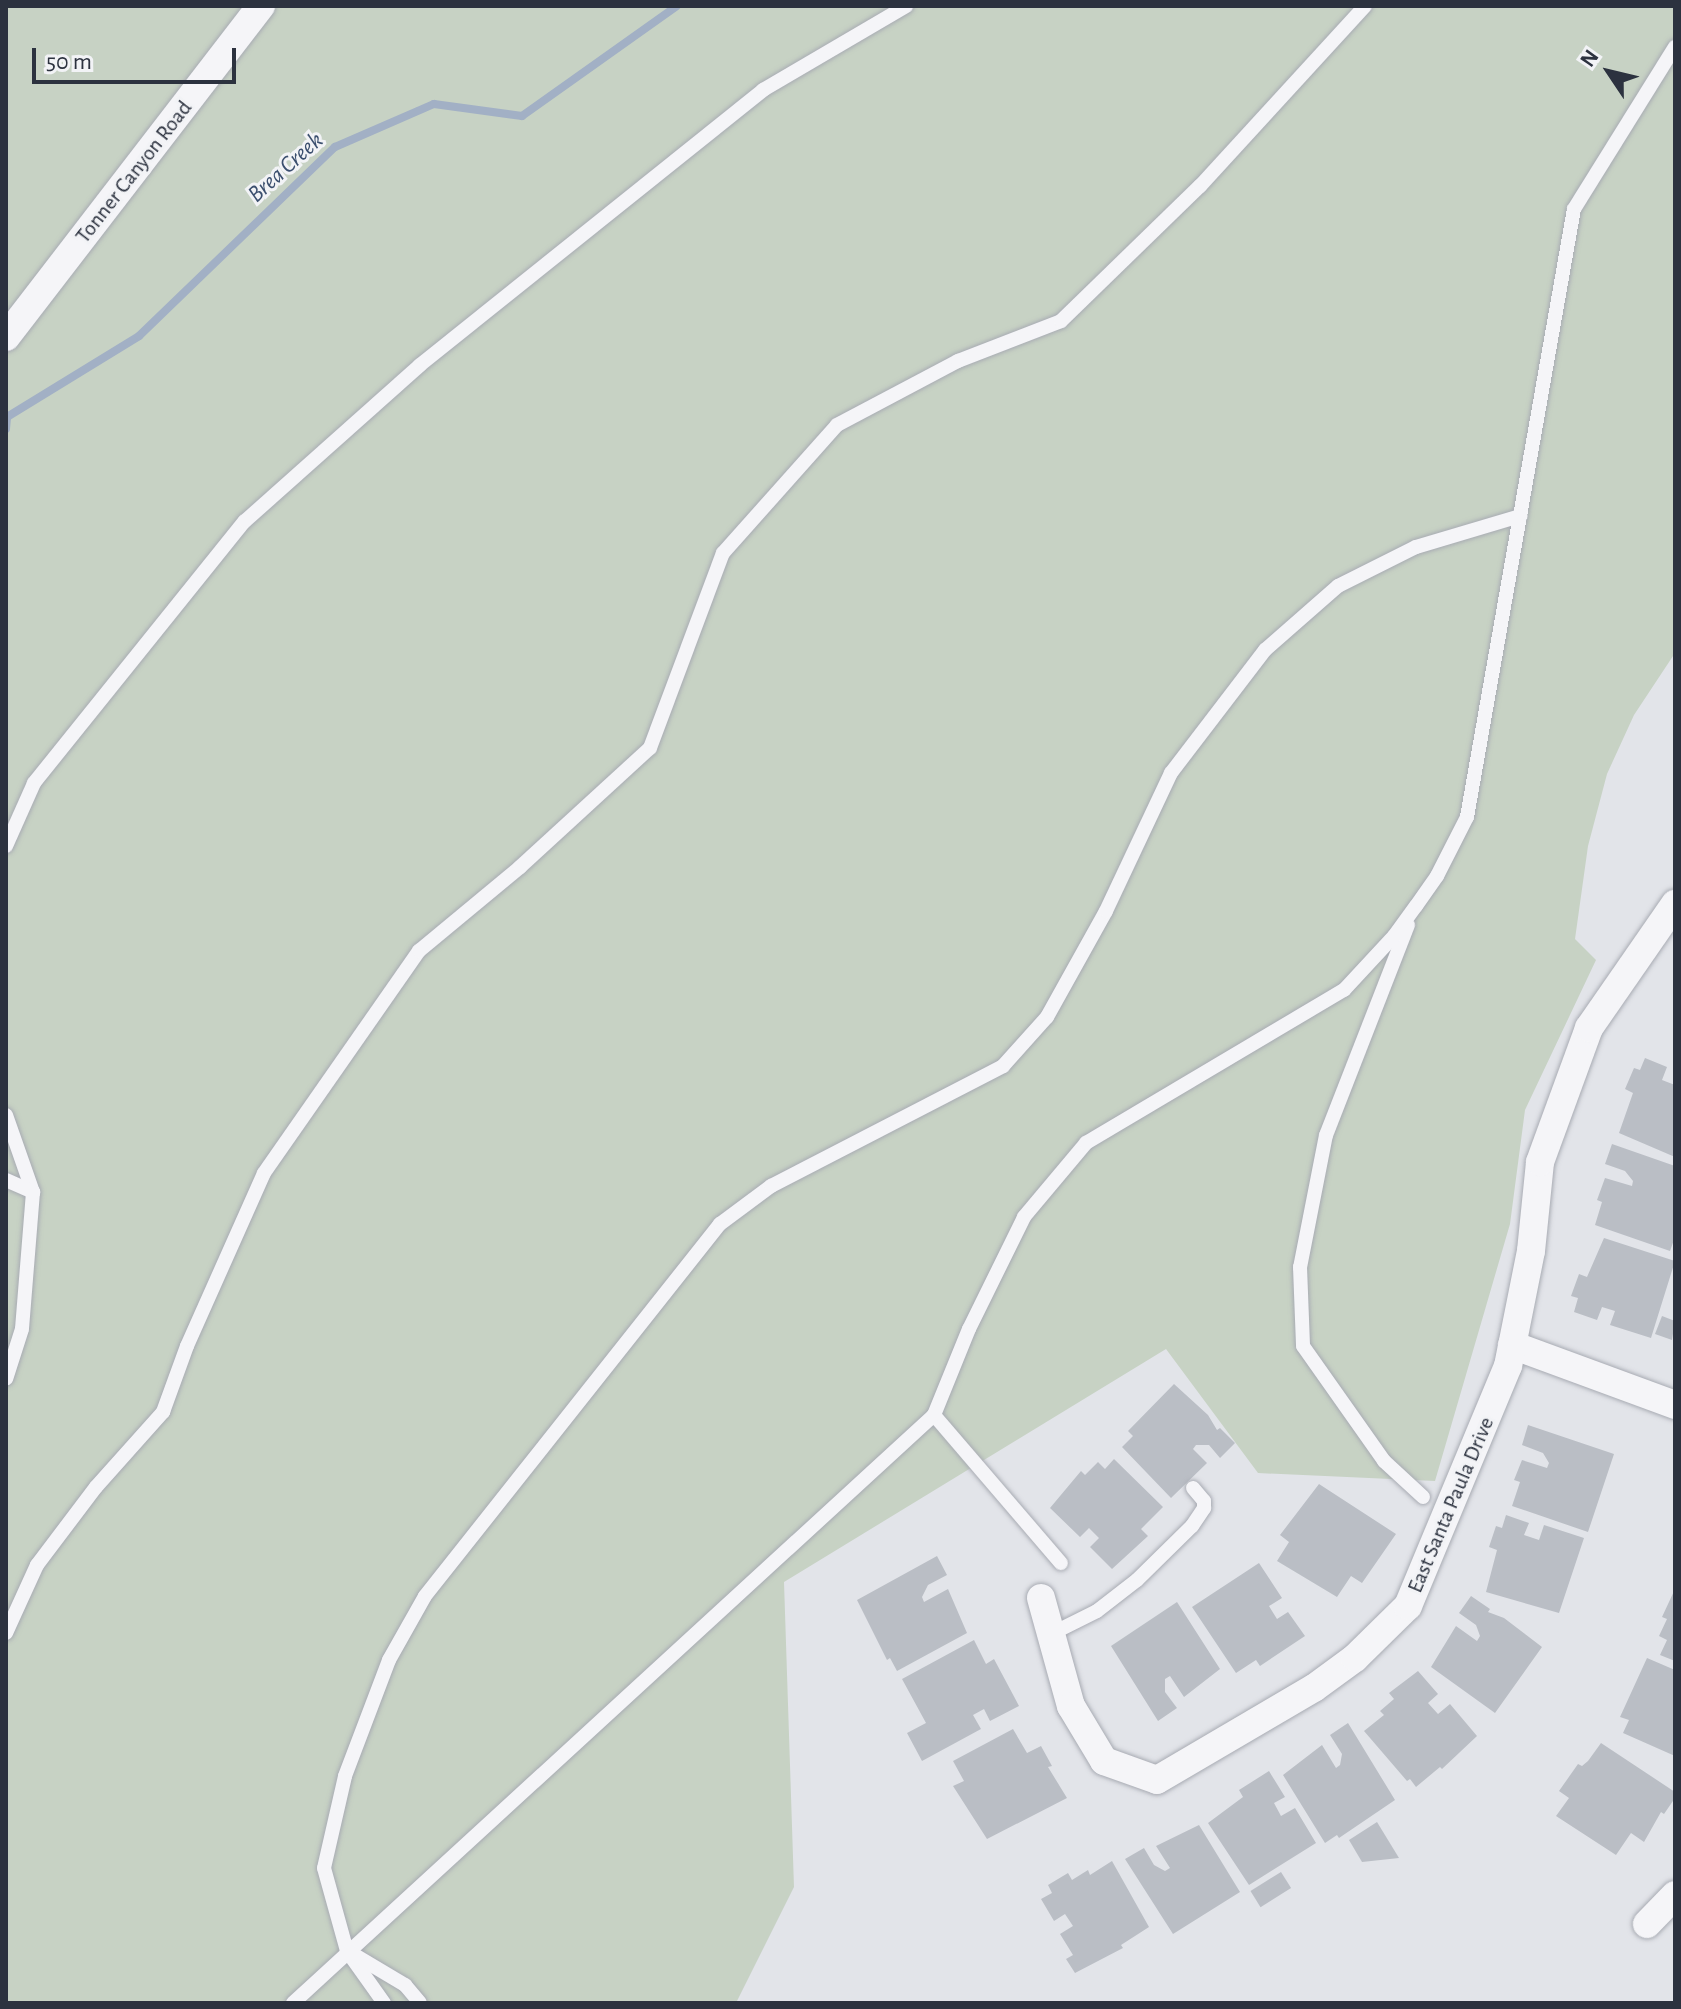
<!DOCTYPE html>
<style>
body{margin:0}
#map{position:relative;width:1681px;height:2009px;overflow:hidden;background:#e2e4e9;font-family:"Alegreya Sans",sans-serif}
div>[style]{position:absolute}
[style*='--x']{left:calc(var(--x)*1px);top:calc(var(--y)*1px);width:calc(var(--w)*1px);rotate:calc(var(--a)*1deg)}
.green>*{inset:0;background:#c7d2c4}
.stream>*{height:8px;margin:-4px;padding:0 4px;transform-origin:4px;border-radius:4px;background:#a2b0c5}
.building>*{inset:0;background:#babec5;transform-origin:0 0}
.roads{filter:drop-shadow(0 0 2px #a8abb3) drop-shadow(0 0 2px #a8abb3)}
.lane>*{height:14px;margin:-7px;padding:0 7px;transform-origin:7px;border-radius:7px;background:#f5f5f8}
.street>*{height:28px;margin:-14px;padding:0 14px;transform-origin:14px;border-radius:14px;background:#f5f5f8}
span{translate:-50% -50%;white-space:nowrap;text-align:center;line-height:1.15;-webkit-text-stroke:6px #f2f3f6;paint-order:stroke}
.street-label{font-size:22px;color:#2c323f}
.water-label{font-size:24px;color:#3b4f6e;font-style:italic}
.frame{position:absolute;inset:0;border:8px solid #2c323f;pointer-events:none}
.north{position:absolute;left:1569px;top:32px;width:80px;height:80px;-webkit-text-stroke:6px #f2f3f6;paint-order:stroke;rotate:305deg;font-size:22px;font-weight:700;line-height:32px;text-align:center;color:#2c323f}
.north::after{content:'';display:block;margin:auto;width:28px;height:36px;background:#2c323f;clip-path:polygon(50% 0,100% 100%,50% 72%,0 100%)}
.scale{position:absolute;left:32px;top:48px;width:204px;height:36px;box-sizing:border-box;border:4px solid #2c323f;border-top:0;padding-left:10px;font-size:24px;line-height:28px;white-space:nowrap;color:#2c323f;-webkit-text-stroke:6px #f2f3f6;paint-order:stroke}
</style>
<div id="map">
<div class="green">
<i style="clip-path:polygon(6px 6px,1675px 6px,1675px 653px,1634px 715px,1607px 774px,1588px 846px,1575px 939px,1596px 960px,1525px 1110px,1510px 1224px,1435px 1481px,1258px 1473px,1166px 1349px,784px 1582px,794px 1887px,736px 2003px,6px 2003px)"></i>
</div>
<div class="stream">
<i style="--x:6;--y:429;--w:12;--a:-85"></i>
<i style="--x:7;--y:417;--w:155;--a:-31.5"></i>
<i style="--x:139;--y:336;--w:272;--a:-44"></i>
<i style="--x:335;--y:147;--w:108;--a:-23.5"></i>
<i style="--x:434;--y:104;--w:89;--a:7.8"></i>
<i style="--x:522;--y:116;--w:190;--a:-35.4"></i>
</div>
<div class="building">
<i style="clip-path:polygon(1645px 1058px,1667px 1067px,1662px 1080px,1675px 1085px,1675px 1157px,1619px 1133px,1633px 1093px,1625px 1089px,1634px 1068px,1640px 1070px)"></i>
<i style="clip-path:polygon(1612px 1144px,1675px 1166px,1675px 1237px,1670px 1251px,1595px 1225px,1602px 1202px,1597px 1200px,1605px 1178px,1632px 1186px,1633px 1181px,1625px 1171px,1605px 1164px)"></i>
<i style="clip-path:polygon(1604px 1238px,1675px 1261px,1651px 1338px,1610px 1325px,1615px 1311px,1602px 1307px,1597px 1320px,1574px 1312px,1578px 1298px,1571px 1296px,1579px 1274px,1587px 1277px)"></i>
<i style="clip-path:polygon(1662px 1316px,1675px 1321px,1672px 1340px,1655px 1334px)"></i>
<i style="clip-path:polygon(1174px 1384px,1208px 1415px,1217px 1430px,1220px 1428px,1235px 1443px,1220px 1458px,1209px 1445px,1196px 1445px,1193px 1449px,1207px 1463px,1171px 1498px,1122px 1447px,1133px 1436px,1128px 1431px)"></i>
<i style="clip-path:polygon(1528px 1425px,1614px 1454px,1588px 1532px,1512px 1506px,1520px 1482px,1514px 1480px,1522px 1460px,1547px 1468px,1549px 1463px,1543px 1453px,1522px 1445px)"></i>
<i style="clip-path:polygon(1114px 1459px,1163px 1507px,1141px 1529px,1148px 1536px,1112px 1569px,1090px 1547px,1099px 1538px,1089px 1528px,1080px 1537px,1050px 1508px,1081px 1471px,1085px 1475px,1098px 1462px,1105px 1469px)"></i>
<i style="clip-path:polygon(1319px 1484px,1396px 1534px,1362px 1583px,1351px 1576px,1337px 1597px,1277px 1561px,1289px 1542px,1280px 1535px)"></i>
<i style="clip-path:polygon(1506px 1515px,1529px 1523px,1524px 1535px,1539px 1540px,1544px 1525px,1584px 1538px,1559px 1613px,1486px 1592px,1497px 1550px,1489px 1547px,1496px 1526px,1502px 1528px)"></i>
<i style="clip-path:polygon(937px 1556px,947px 1575px,928px 1585px,922px 1597px,924px 1602px,948px 1589px,967px 1633px,897px 1671px,890px 1658px,887px 1660px,857px 1600px)"></i>
<i style="clip-path:polygon(1259px 1563px,1282px 1598px,1269px 1606px,1277px 1619px,1288px 1612px,1305px 1636px,1260px 1666px,1256px 1660px,1236px 1673px,1192px 1607px)"></i>
<i style="clip-path:polygon(1675px 1589px,1675px 1661px,1660px 1655px,1667px 1640px,1659px 1636px,1667px 1619px,1662px 1617px)"></i>
<i style="clip-path:polygon(1471px 1596px,1490px 1609px,1488px 1612px,1504px 1618px,1542px 1647px,1495px 1713px,1431px 1667px,1456px 1626px,1477px 1641px,1480px 1636px,1476px 1625px,1459px 1613px)"></i>
<i style="clip-path:polygon(1177px 1602px,1220px 1669px,1184px 1697px,1170px 1676px,1165px 1679px,1165px 1692px,1177px 1708px,1158px 1721px,1111px 1646px)"></i>
<i style="clip-path:polygon(974px 1640px,986px 1664px,994px 1659px,1019px 1706px,990px 1721px,984px 1709px,973px 1715px,981px 1729px,922px 1761px,907px 1733px,926px 1723px,902px 1679px)"></i>
<i style="clip-path:polygon(1647px 1658px,1675px 1670px,1675px 1756px,1623px 1733px,1629px 1720px,1620px 1717px)"></i>
<i style="clip-path:polygon(1418px 1671px,1438px 1694px,1428px 1703px,1438px 1714px,1450px 1704px,1477px 1736px,1442px 1769px,1440px 1767px,1416px 1787px,1410px 1779px,1407px 1781px,1364px 1731px,1384px 1715px,1380px 1711px,1394px 1699px,1389px 1693px)"></i>
<i style="clip-path:polygon(1348px 1723px,1395px 1800px,1339px 1838px,1337px 1835px,1325px 1843px,1283px 1775px,1322px 1745px,1336px 1768px,1340px 1765px,1342px 1754px,1330px 1735px)"></i>
<i style="clip-path:polygon(1013px 1729px,1027px 1753px,1041px 1746px,1052px 1766px,1048px 1767px,1067px 1798px,987px 1839px,953px 1786px,964px 1781px,953px 1761px)"></i>
<i style="clip-path:polygon(1601px 1743px,1675px 1792px,1675px 1798px,1664px 1814px,1661px 1812px,1644px 1842px,1631px 1833px,1616px 1855px,1556px 1816px,1569px 1798px,1559px 1791px,1578px 1764px,1582px 1766px,1588px 1761px)"></i>
<i style="clip-path:polygon(1269px 1771px,1285px 1797px,1274px 1803px,1281px 1816px,1295px 1808px,1316px 1843px,1249px 1885px,1208px 1823px,1243px 1797px,1239px 1790px)"></i>
<i style="clip-path:polygon(1377px 1822px,1399px 1858px,1362px 1862px,1349px 1840px)"></i>
<i style="clip-path:polygon(1199px 1825px,1240px 1892px,1173px 1934px,1125px 1859px,1144px 1848px,1154px 1865px,1165px 1871px,1170px 1868px,1156px 1846px)"></i>
<i style="clip-path:polygon(1112px 1861px,1149px 1927px,1121px 1945px,1123px 1948px,1075px 1973px,1066px 1959px,1073px 1955px,1060px 1934px,1073px 1926px,1065px 1914px,1054px 1921px,1041px 1899px,1052px 1893px,1048px 1885px,1068px 1873px,1072px 1880px,1088px 1870px,1090px 1875px)"></i>
<i style="left:1281px;top:1872px;width:19px;height:36px;rotate:58deg"></i>
</div>
<div class="roads">
<div class="lane">
<i style="--x:6;--y:846;--w:69;--a:-66"></i>
<i style="--x:34;--y:783;--w:336;--a:-51.2"></i>
<i style="--x:245;--y:521;--w:234;--a:-41.7"></i>
<i style="--x:420;--y:365;--w:440;--a:-38.7"></i>
<i style="--x:763;--y:90;--w:166;--a:-30.4"></i>
<i style="--x:1408;--y:925;--w:225;--a:111.3"></i>
<i style="--x:1326;--y:1135;--w:135;--a:101.1"></i>
<i style="--x:1300;--y:1267;--w:79;--a:87.8"></i>
<i style="--x:1303;--y:1346;--w:141;--a:54.8"></i>
<i style="--x:1384;--y:1461;--w:53;--a:42.7"></i>
<i style="--x:6;--y:1115;--w:82;--a:70.7"></i>
<i style="--x:33;--y:1192;--w:137;--a:94.6"></i>
<i style="--x:22;--y:1329;--w:52;--a:107.7"></i>
<i style="--x:6;--y:1180;--w:30;--a:24"></i>
<i style="--x:934;--y:1415;--w:195;--a:49.4"></i>
<i style="--x:6;--y:1633;--w:75;--a:-65.5"></i>
<i style="--x:37;--y:1565;--w:98;--a:-52.9"></i>
<i style="--x:96;--y:1487;--w:101;--a:-48.2"></i>
<i style="--x:163;--y:1412;--w:70;--a:-70"></i>
<i style="--x:187;--y:1346;--w:189;--a:-66"></i>
<i style="--x:264;--y:1173;--w:271;--a:-55.1"></i>
<i style="--x:419;--y:951;--w:131;--a:-39.7"></i>
<i style="--x:520;--y:867;--w:176;--a:-42.5"></i>
<i style="--x:650;--y:748;--w:208;--a:-69.5"></i>
<i style="--x:723;--y:553;--w:171;--a:-48.3"></i>
<i style="--x:837;--y:425;--w:137;--a:-27.9"></i>
<i style="--x:958;--y:361;--w:110;--a:-21.2"></i>
<i style="--x:1061;--y:321;--w:194;--a:-44.2"></i>
<i style="--x:1200;--y:186;--w:244;--a:-47.5"></i>
<i style="--x:1051;--y:1634;--w:51;--a:-26.6"></i>
<i style="--x:1097;--y:1611;--w:51;--a:-37.8"></i>
<i style="--x:1137;--y:1580;--w:77;--a:-44.5"></i>
<i style="--x:1192;--y:1526;--w:22;--a:-56"></i>
<i style="--x:1204;--y:1508;--w:7;--a:-90"></i>
<i style="--x:1204;--y:1501;--w:17;--a:-130"></i>
<i style="--x:353;--y:1954;--w:61;--a:30.8"></i>
<i style="--x:405;--y:1985;--w:23;--a:50"></i>
<i style="--x:293;--y:2003;--w:870;--a:-42.53"></i>
<i style="--x:934;--y:1415;--w:93;--a:-67.9"></i>
<i style="--x:969;--y:1329;--w:125;--a:-63.8"></i>
<i style="--x:1024;--y:1217;--w:97;--a:-50"></i>
<i style="--x:1086;--y:1143;--w:300;--a:-30.7"></i>
<i style="--x:1344;--y:990;--w:74;--a:-47.2"></i>
<i style="--x:1394;--y:936;--w:37;--a:-54"></i>
<i style="--x:1416;--y:906;--w:37;--a:-55"></i>
<i style="--x:1437;--y:876;--w:66;--a:-63"></i>
<i style="--x:1467;--y:817;--w:617;--a:-80.02"></i>
<i style="--x:1574;--y:209;--w:191;--a:-58.1"></i>
<i style="--x:384;--y:2003;--w:64;--a:-125.4"></i>
<i style="--x:347;--y:1951;--w:86;--a:-105.5"></i>
<i style="--x:324;--y:1868;--w:94;--a:-77.1"></i>
<i style="--x:345;--y:1776;--w:124;--a:-69.2"></i>
<i style="--x:389;--y:1660;--w:73;--a:-60.6"></i>
<i style="--x:425;--y:1596;--w:475;--a:-51.6"></i>
<i style="--x:720;--y:1224;--w:64;--a:-36.7"></i>
<i style="--x:771;--y:1186;--w:261;--a:-27.3"></i>
<i style="--x:1003;--y:1066;--w:66;--a:-48.1"></i>
<i style="--x:1047;--y:1017;--w:121;--a:-60.9"></i>
<i style="--x:1106;--y:911;--w:153;--a:-64.8"></i>
<i style="--x:1171;--y:773;--w:155;--a:-52.6"></i>
<i style="--x:1265;--y:650;--w:97;--a:-41.2"></i>
<i style="--x:1338;--y:586;--w:87;--a:-26.6"></i>
<i style="--x:1416;--y:547;--w:109;--a:-16.6"></i>
</div>
<div class="street">
<i style="--x:6;--y:337;--w:418;--a:-52.4"></i>
<i style="--x:1512;--y:1345;--w:174;--a:20.2"></i>
<i style="--x:1041;--y:1598;--w:112;--a:74.5"></i>
<i style="--x:1071;--y:1706;--w:64;--a:59"></i>
<i style="--x:1104;--y:1761;--w:56;--a:19.7"></i>
<i style="--x:1157;--y:1780;--w:182;--a:-30.4"></i>
<i style="--x:1314;--y:1688;--w:51;--a:-36.2"></i>
<i style="--x:1355;--y:1658;--w:74;--a:-44.5"></i>
<i style="--x:1408;--y:1606;--w:260;--a:-67.4"></i>
<i style="--x:1508;--y:1366;--w:117;--a:-78.7"></i>
<i style="--x:1531;--y:1251;--w:89;--a:-84.2"></i>
<i style="--x:1540;--y:1162;--w:143;--a:-69.9"></i>
<i style="--x:1589;--y:1028;--w:151;--a:-55.3"></i>
<i style="--x:1647;--y:1924;--w:40;--a:-46"></i>
</div>
</div>
<div class="street-label">
<span style="left:134px;top:172px;rotate:-52deg">Tonner Canyon Road</span>
<span style="left:1451px;top:1505px;rotate:-67deg">East Santa Paula Drive</span>
</div>
<div class="water-label">
<span style="left:286px;top:168px;rotate:-42deg">Brea Creek</span>
</div>
<div class="frame"></div>
<div class="north">N</div>
<div class="scale">50 m</div>
</div>
